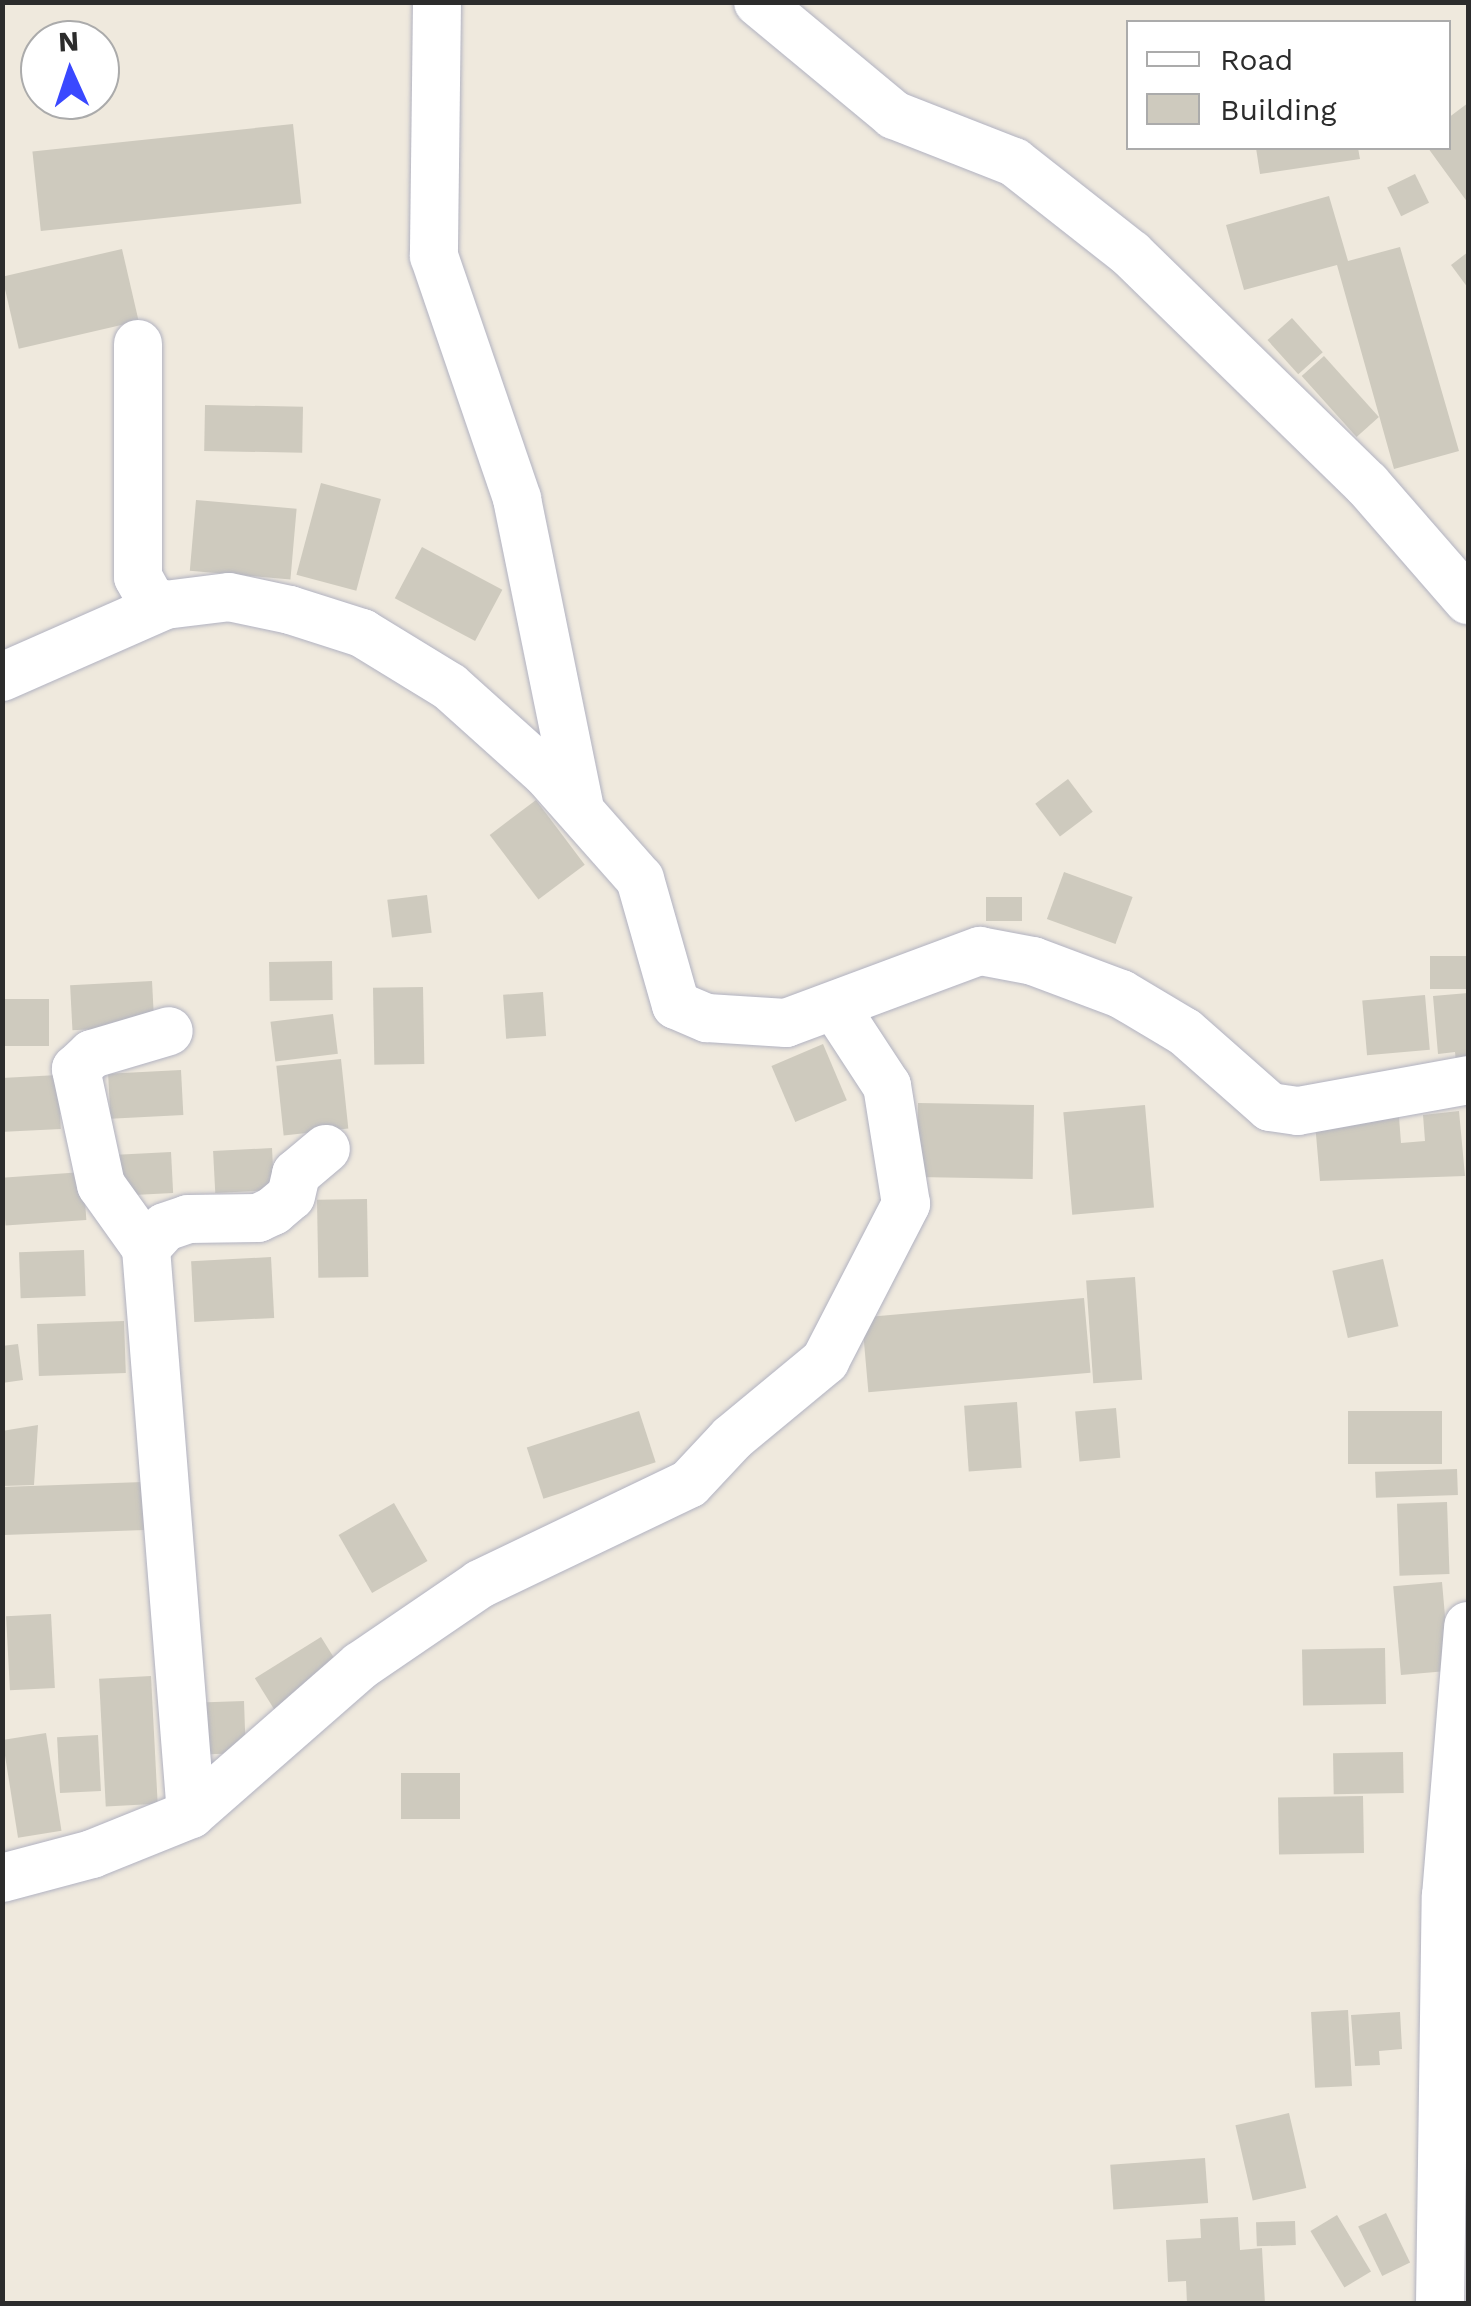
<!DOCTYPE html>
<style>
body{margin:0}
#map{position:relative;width:1471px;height:2306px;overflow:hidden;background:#efe9dd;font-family:"Work Sans",sans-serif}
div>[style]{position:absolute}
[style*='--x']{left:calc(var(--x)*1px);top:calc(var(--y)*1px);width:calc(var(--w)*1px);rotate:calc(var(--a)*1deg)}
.building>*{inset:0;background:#cecabe;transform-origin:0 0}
.roads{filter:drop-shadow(0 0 2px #b1b2c1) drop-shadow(0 0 2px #b1b2c1)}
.minor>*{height:48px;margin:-24px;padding:0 24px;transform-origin:24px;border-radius:24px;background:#fff}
span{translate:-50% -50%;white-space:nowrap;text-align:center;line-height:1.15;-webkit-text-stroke:8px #fff;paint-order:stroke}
.frame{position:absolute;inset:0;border:5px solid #2c2c2c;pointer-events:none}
.legend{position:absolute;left:1126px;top:20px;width:325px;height:130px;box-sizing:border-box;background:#fff;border:2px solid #ababab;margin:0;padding:12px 18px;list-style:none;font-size:30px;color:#2c2c2c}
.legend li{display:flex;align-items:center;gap:20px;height:50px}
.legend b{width:50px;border:2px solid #ababab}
.north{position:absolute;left:20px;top:20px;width:100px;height:100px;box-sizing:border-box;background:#fff;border:2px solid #ababab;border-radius:50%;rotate:357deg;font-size:28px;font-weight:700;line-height:40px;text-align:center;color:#2c2c2c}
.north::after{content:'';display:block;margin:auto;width:35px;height:45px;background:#3a48ff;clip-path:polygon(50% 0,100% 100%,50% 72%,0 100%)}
</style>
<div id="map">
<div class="building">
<i style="clip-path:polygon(1468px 103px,1468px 203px,1428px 148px,1448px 148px,1448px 118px)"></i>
<i style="left:293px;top:124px;width:80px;height:262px;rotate:84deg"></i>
<i style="clip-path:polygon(1256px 148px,1358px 148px,1360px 159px,1260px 174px)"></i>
<i style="left:1415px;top:174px;width:32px;height:31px;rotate:64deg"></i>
<i style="clip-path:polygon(1329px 196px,1348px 261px,1400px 247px,1459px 451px,1394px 469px,1337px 265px,1244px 290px,1226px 225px)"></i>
<i style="left:122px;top:249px;width:74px;height:123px;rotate:77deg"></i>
<i style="clip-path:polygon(1468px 252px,1468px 288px,1451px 265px)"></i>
<i style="left:1292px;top:318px;width:46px;height:33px;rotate:48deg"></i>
<i style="left:1324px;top:356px;width:82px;height:30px;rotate:48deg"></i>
<i style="left:205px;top:405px;width:98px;height:46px;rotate:1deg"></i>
<i style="left:321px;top:483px;width:62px;height:95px;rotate:15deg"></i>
<i style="left:196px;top:500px;width:101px;height:71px;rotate:5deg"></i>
<i style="left:422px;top:547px;width:91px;height:58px;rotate:28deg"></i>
<i style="left:1068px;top:779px;width:41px;height:41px;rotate:53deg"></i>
<i style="left:536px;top:800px;width:81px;height:58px;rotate:53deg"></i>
<i style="left:1064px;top:872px;width:73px;height:50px;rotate:20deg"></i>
<i style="left:427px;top:895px;width:38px;height:40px;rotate:83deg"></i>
<i style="left:986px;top:897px;width:36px;height:24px"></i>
<i style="left:1468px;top:956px;width:33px;height:38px;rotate:90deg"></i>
<i style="left:332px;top:961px;width:39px;height:63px;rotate:89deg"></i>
<i style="left:152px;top:981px;width:45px;height:82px;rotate:87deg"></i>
<i style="left:423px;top:987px;width:77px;height:50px;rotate:89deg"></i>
<i style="left:543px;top:992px;width:44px;height:40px;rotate:86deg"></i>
<i style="clip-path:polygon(1468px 993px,1468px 1071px,1457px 1072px,1455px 1052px,1438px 1054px,1433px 996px)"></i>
<i style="left:1425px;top:995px;width:55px;height:63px;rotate:85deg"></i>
<i style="left:49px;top:999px;width:47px;height:47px;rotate:90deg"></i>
<i style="left:333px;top:1014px;width:40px;height:63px;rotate:83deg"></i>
<i style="left:823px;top:1044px;width:61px;height:56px;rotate:67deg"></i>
<i style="left:341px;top:1059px;width:70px;height:65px;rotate:84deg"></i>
<i style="left:181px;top:1070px;width:45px;height:73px;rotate:87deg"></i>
<i style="left:58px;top:1075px;width:54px;height:56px;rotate:87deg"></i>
<i style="left:918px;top:1103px;width:116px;height:74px;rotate:1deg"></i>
<i style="left:1145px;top:1105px;width:103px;height:82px;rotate:85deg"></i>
<i style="clip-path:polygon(1459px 1111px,1465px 1176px,1320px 1181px,1315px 1123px,1399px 1117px,1401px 1143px,1425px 1141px,1423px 1115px)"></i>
<i style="left:272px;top:1148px;width:42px;height:59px;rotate:87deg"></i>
<i style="left:171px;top:1152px;width:41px;height:59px;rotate:87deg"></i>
<i style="left:83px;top:1172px;width:48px;height:81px;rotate:86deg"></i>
<i style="left:367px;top:1199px;width:78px;height:50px;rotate:89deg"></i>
<i style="left:84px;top:1250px;width:46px;height:65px;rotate:88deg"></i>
<i style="left:271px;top:1257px;width:61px;height:80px;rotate:87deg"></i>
<i style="left:1383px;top:1259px;width:69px;height:52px;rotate:77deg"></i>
<i style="left:1135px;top:1277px;width:103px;height:49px;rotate:86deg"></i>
<i style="left:1084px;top:1298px;width:75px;height:223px;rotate:85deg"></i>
<i style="left:124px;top:1321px;width:52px;height:87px;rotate:88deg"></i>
<i style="clip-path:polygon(18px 1344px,23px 1380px,2px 1383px,2px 1346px)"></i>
<i style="left:1017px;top:1402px;width:66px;height:53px;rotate:86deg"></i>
<i style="left:1116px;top:1408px;width:50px;height:41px;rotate:85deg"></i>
<i style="left:639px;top:1411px;width:54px;height:118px;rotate:72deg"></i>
<i style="left:1442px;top:1411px;width:53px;height:94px;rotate:90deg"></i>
<i style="clip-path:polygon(38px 1425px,34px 1485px,2px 1486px,2px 1431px)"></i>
<i style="left:1457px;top:1469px;width:26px;height:82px;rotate:88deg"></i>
<i style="left:143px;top:1482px;width:48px;height:141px;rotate:88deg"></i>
<i style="left:1447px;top:1502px;width:72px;height:50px;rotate:88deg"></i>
<i style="left:394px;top:1503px;width:67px;height:64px;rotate:60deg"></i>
<i style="left:1442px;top:1582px;width:89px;height:49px;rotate:85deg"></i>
<i style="left:51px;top:1614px;width:74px;height:45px;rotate:87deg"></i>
<i style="left:321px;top:1637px;width:39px;height:78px;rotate:58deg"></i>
<i style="left:1385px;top:1648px;width:56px;height:83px;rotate:89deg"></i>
<i style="left:151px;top:1676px;width:128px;height:52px;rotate:87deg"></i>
<i style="left:244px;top:1701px;width:52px;height:51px;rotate:88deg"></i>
<i style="left:46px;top:1733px;width:99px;height:44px;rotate:81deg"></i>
<i style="left:98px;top:1735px;width:56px;height:41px;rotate:87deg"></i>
<i style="left:1403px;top:1752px;width:41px;height:70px;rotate:89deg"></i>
<i style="left:401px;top:1773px;width:59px;height:46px"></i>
<i style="left:1363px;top:1796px;width:57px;height:85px;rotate:89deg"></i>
<i style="left:1348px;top:2010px;width:76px;height:37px;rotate:87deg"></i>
<i style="clip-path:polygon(1400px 2012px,1402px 2049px,1379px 2051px,1380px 2065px,1355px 2066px,1351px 2015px)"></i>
<i style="left:1289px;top:2113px;width:77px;height:55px;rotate:77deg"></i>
<i style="left:1205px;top:2158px;width:45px;height:95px;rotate:86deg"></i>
<i style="left:1386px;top:2213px;width:55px;height:31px;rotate:64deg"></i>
<i style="left:1337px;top:2215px;width:66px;height:31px;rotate:59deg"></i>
<i style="clip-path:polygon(1238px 2217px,1240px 2250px,1262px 2248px,1265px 2304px,1187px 2304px,1186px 2281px,1168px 2282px,1166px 2240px,1201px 2238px,1200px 2219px)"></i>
<i style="left:1295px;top:2221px;width:24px;height:39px;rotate:88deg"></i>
</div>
<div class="roads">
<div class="minor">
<i style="--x:437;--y:2;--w:254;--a:90.7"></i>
<i style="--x:434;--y:256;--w:257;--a:71.1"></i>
<i style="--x:517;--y:499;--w:316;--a:78.5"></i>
<i style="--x:758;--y:2;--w:177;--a:39.7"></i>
<i style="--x:894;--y:115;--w:129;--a:21.4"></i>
<i style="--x:1014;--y:162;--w:149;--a:38.2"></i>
<i style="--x:1131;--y:254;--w:330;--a:44.3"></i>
<i style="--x:1367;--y:484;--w:154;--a:49"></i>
<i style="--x:138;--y:344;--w:233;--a:90"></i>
<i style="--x:138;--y:577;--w:25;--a:61"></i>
<i style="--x:150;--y:599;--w:16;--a:22"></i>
<i style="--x:165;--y:605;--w:64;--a:-7.1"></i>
<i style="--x:229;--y:597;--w:62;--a:12"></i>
<i style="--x:290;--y:610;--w:76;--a:17.7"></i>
<i style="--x:362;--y:633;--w:103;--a:31.5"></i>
<i style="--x:450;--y:687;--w:130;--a:41.9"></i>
<i style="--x:547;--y:774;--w:140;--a:48.5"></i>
<i style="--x:640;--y:879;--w:131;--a:74.1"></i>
<i style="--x:676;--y:1005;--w:34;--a:23"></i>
<i style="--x:707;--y:1018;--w:79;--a:3.6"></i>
<i style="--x:786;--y:1023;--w:207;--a:-20.4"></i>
<i style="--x:980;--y:951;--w:54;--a:10.7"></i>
<i style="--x:1033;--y:961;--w:94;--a:20.6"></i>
<i style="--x:1121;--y:994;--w:74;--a:30.7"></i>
<i style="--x:1185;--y:1032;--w:113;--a:41.4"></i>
<i style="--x:1270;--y:1107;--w:28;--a:8"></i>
<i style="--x:1298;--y:1111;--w:173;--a:-10.3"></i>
<i style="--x:2;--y:677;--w:178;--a:-23.8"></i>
<i style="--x:146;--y:1248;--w:77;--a:-125.5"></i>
<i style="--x:101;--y:1185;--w:119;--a:-102.2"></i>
<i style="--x:76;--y:1069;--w:22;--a:-43"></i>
<i style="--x:92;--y:1054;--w:80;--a:-16.6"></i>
<i style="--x:191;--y:1814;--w:225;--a:-41.2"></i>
<i style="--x:360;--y:1666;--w:145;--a:-34.3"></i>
<i style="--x:480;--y:1584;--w:232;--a:-25.6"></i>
<i style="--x:689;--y:1484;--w:63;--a:-46.9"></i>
<i style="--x:732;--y:1438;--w:121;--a:-39.6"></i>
<i style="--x:825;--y:1361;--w:177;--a:-62.7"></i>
<i style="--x:906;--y:1204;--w:120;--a:-99.1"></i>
<i style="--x:887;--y:1086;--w:93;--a:-123.2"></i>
<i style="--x:2;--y:1878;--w:93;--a:-14.9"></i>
<i style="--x:92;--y:1854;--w:107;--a:-22"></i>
<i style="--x:191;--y:1814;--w:568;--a:-94.55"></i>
<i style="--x:146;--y:1248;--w:28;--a:-48"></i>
<i style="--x:165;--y:1227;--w:24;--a:-19"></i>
<i style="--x:188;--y:1219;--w:70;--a:-0.8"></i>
<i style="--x:258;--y:1218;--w:17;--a:-25"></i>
<i style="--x:273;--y:1211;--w:23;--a:-40"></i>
<i style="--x:291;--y:1196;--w:23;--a:-77"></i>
<i style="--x:296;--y:1174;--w:39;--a:-40"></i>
<i style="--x:1440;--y:2304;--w:408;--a:-89.2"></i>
<i style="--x:1446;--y:1896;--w:271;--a:-85.3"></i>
</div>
</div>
<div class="frame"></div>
<ul class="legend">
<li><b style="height:12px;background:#fff"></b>Road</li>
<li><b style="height:28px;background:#cecabe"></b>Building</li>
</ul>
<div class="north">N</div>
</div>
